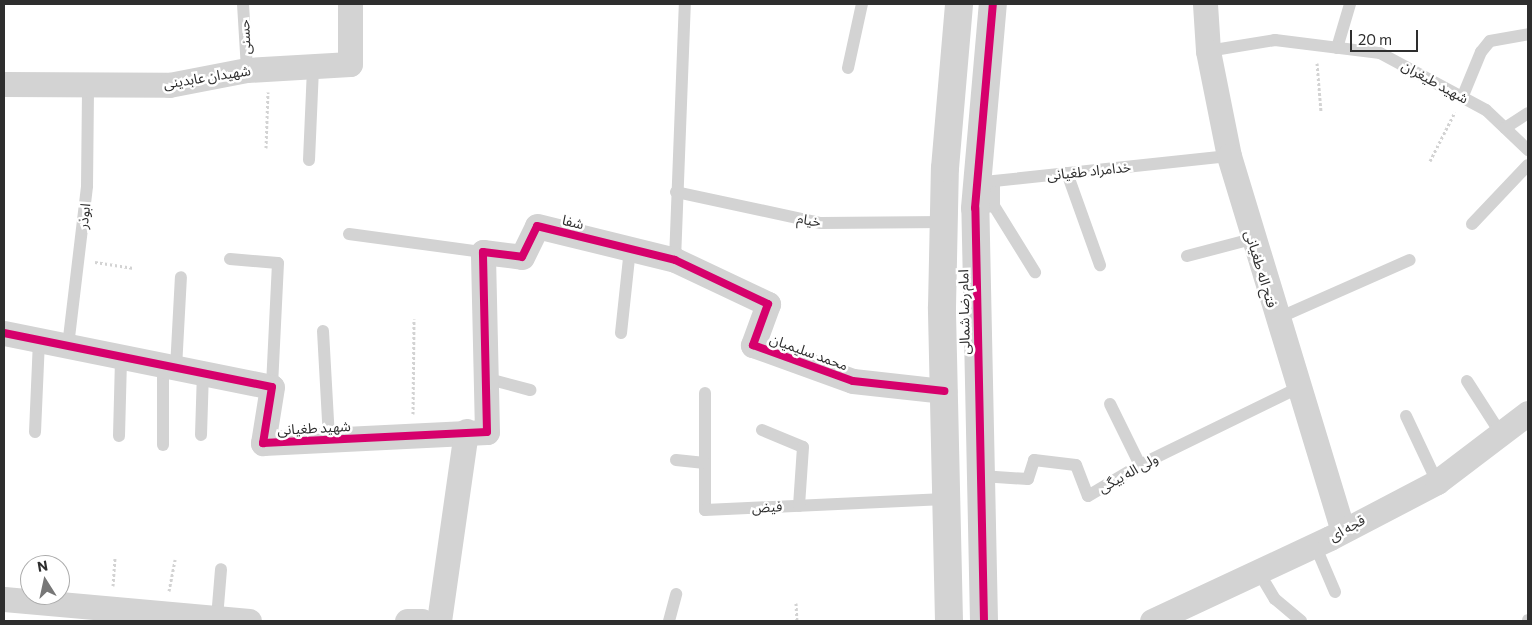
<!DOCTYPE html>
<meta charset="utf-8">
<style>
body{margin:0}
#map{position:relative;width:1532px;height:625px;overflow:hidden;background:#fff;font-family:Commissioner,"Noto Sans Arabic",sans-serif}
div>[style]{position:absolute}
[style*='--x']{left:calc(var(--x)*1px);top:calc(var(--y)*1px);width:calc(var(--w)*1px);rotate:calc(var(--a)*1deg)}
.path>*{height:3px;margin-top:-1.5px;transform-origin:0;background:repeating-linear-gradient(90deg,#d3d3d3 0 2.5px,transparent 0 5px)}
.service>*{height:12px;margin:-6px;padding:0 6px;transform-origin:6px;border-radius:6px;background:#d3d3d3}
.minor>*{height:25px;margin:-12.5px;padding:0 12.5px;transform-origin:12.5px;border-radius:12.5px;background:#d3d3d3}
.tertiary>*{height:28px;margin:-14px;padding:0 14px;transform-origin:14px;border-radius:14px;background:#d3d3d3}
.cycleway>*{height:8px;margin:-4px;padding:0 4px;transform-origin:4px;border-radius:4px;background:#d6006c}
span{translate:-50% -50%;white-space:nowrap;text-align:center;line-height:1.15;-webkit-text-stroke:5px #fff;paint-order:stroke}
.street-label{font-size:14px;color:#2e2e2e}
.frame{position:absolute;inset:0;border:5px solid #2e2e2e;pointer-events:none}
.north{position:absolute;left:20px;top:555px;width:50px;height:50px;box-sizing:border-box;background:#fff;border:1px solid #ababab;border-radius:50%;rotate:350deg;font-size:14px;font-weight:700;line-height:20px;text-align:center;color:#2e2e2e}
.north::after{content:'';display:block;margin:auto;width:18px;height:22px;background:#777;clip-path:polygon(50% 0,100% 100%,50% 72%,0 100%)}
.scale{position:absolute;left:1350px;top:30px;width:68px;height:22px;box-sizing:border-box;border:2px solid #2e2e2e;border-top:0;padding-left:6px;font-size:15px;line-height:18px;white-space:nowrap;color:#2e2e2e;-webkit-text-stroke:4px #fff;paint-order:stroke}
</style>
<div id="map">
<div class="path">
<i style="--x:1317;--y:63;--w:49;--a:85.3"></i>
<i style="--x:266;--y:148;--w:56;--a:-88"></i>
<i style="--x:1430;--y:161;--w:55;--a:-63"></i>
<i style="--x:95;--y:262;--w:39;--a:9"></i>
<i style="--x:413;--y:414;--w:95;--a:-89.4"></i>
<i style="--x:113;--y:586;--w:29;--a:-86"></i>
<i style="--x:169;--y:591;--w:32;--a:-79"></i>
<i style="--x:796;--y:603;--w:18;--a:87"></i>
</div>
<div class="service">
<i style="--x:243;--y:4;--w:66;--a:86.5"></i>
<i style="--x:1337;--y:48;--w:46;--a:-73.5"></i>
<i style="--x:1208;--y:51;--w:68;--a:-9.3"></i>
<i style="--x:1275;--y:40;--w:106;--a:7.1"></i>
<i style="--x:1380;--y:53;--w:120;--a:28.3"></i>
<i style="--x:1486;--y:110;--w:58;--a:43.6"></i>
<i style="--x:848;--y:68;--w:66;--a:-77.7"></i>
<i style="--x:1462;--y:98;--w:50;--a:-67.6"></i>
<i style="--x:1481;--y:52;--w:14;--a:-51"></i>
<i style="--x:1490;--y:41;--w:39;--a:-10"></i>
<i style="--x:1505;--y:128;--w:27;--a:-33"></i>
<i style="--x:309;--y:160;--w:93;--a:-87.5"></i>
<i style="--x:1067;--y:173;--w:98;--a:70.3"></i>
<i style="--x:676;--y:192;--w:148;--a:12.1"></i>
<i style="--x:821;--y:223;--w:123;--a:-0.5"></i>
<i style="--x:994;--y:206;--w:78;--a:58.2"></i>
<i style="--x:975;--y:208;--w:19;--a:-6"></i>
<i style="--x:994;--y:206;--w:25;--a:-90"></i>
<i style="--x:994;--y:181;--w:236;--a:-6.1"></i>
<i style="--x:1472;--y:224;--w:81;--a:-46.5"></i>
<i style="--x:349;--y:234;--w:135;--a:7.7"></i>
<i style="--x:1187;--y:256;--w:67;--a:-14.7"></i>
<i style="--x:230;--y:259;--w:48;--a:4.8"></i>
<i style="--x:278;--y:263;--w:124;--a:92.8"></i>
<i style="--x:675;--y:260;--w:256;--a:-87.8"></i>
<i style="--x:1276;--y:319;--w:146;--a:-23.8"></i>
<i style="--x:323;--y:331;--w:108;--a:86.8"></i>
<i style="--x:621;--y:333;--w:84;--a:-83.9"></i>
<i style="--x:68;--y:346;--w:161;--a:-83.2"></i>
<i style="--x:87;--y:186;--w:100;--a:-89.4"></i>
<i style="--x:163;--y:365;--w:80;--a:90"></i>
<i style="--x:176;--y:368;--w:91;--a:-86.9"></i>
<i style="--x:485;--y:378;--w:47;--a:14.9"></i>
<i style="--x:1467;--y:381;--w:63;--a:57.3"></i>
<i style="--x:705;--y:393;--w:117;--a:90"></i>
<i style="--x:705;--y:510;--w:240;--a:-2.6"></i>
<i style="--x:1110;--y:404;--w:68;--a:63.8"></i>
<i style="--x:1406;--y:416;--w:73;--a:64.8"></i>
<i style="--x:762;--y:430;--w:44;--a:22.5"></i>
<i style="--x:803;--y:447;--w:59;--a:93.9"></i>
<i style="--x:35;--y:432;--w:91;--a:-87.5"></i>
<i style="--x:201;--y:435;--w:62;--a:-88.2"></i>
<i style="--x:119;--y:436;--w:79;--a:-88.5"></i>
<i style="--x:676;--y:460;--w:29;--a:6"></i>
<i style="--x:981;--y:476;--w:47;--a:3.7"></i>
<i style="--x:1028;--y:479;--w:20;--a:-72"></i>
<i style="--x:1034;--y:460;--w:42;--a:6.8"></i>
<i style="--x:1076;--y:465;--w:33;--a:69"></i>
<i style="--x:1088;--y:496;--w:61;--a:-30.8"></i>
<i style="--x:1140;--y:465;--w:176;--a:-26"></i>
<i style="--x:1315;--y:545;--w:51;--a:66.9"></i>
<i style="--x:1258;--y:571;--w:33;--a:59"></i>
<i style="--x:1275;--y:599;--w:34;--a:40"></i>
<i style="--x:217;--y:618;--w:49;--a:-85.3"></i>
<i style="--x:669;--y:621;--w:28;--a:-75"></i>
<i style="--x:1528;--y:621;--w:1;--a:-90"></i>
</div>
<div class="minor">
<i style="--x:1205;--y:4;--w:47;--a:86.3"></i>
<i style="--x:1208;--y:51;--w:107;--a:78.7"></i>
<i style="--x:1229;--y:156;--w:390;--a:73.1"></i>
<i style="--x:4;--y:84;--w:165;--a:0.3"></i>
<i style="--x:169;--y:85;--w:79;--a:-10.9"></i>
<i style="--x:247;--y:70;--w:103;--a:-3.3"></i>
<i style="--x:350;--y:64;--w:60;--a:-90"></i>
<i style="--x:4;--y:333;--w:273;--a:11.4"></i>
<i style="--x:272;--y:387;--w:57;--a:99.1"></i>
<i style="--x:263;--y:443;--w:224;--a:-2.8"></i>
<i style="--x:487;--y:432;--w:180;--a:-91.3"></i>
<i style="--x:483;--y:252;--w:39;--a:7"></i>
<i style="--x:522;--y:257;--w:34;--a:-64"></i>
<i style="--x:537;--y:226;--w:142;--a:13.8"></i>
<i style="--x:675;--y:260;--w:103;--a:25.3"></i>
<i style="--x:768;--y:304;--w:44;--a:110.1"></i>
<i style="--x:753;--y:345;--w:106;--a:19.8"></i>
<i style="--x:853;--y:381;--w:92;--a:6.3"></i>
<i style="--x:4;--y:599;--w:246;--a:5.1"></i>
<i style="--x:407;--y:621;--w:15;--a:0"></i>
<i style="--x:439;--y:621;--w:192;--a:-81.9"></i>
<i style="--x:1152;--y:621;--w:196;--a:-25"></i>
<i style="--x:1330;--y:538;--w:121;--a:-27.6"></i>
<i style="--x:1437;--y:482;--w:114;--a:-37.2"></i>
</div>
<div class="tertiary">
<i style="--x:949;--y:621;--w:314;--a:-91.3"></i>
<i style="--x:942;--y:307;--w:139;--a:-88.8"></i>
<i style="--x:945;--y:168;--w:165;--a:-85.1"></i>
<i style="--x:984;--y:621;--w:413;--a:-91.2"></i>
<i style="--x:975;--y:208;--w:205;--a:-85"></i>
</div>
<div class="cycleway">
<i style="--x:4;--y:333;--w:273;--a:11.4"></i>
<i style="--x:272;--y:387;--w:57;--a:99.1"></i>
<i style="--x:263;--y:443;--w:224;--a:-2.8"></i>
<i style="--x:487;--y:432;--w:180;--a:-91.3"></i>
<i style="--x:483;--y:252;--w:39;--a:7"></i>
<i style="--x:522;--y:257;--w:34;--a:-64"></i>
<i style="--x:537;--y:226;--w:142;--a:13.8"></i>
<i style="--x:675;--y:260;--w:103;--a:25.3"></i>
<i style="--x:768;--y:304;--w:44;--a:110.1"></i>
<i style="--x:753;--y:345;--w:106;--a:19.8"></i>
<i style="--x:853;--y:381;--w:92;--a:6.3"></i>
<i style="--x:984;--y:621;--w:413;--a:-91.2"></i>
<i style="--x:975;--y:208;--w:205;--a:-85"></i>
</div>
<div class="street-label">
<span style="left:245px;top:37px;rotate:-93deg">حسنی</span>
<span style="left:207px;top:77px;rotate:-9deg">شهیدان عابدینی</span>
<span style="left:1435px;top:82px;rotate:29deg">شهید طیغران</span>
<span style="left:1089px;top:171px;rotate:-6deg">خدامراد طغیانی</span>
<span style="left:84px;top:216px;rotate:-83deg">ابوذر</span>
<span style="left:809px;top:220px;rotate:10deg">خیام</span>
<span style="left:573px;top:222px;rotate:14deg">شفا</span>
<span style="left:1261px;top:269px;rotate:73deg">فتح اله طغیانی</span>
<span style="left:964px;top:312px;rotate:-91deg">امام رضا شمالی</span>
<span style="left:809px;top:352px;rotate:20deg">محمد سلیمیان</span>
<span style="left:314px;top:428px;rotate:-3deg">شهید طغیانی</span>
<span style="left:1128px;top:473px;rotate:-29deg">ولی اله بیگی</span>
<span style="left:767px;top:507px;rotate:-3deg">فیض</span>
<span style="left:1347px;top:528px;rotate:-29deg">قجه ای</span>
</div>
<div class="frame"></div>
<div class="north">N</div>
<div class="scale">20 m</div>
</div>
